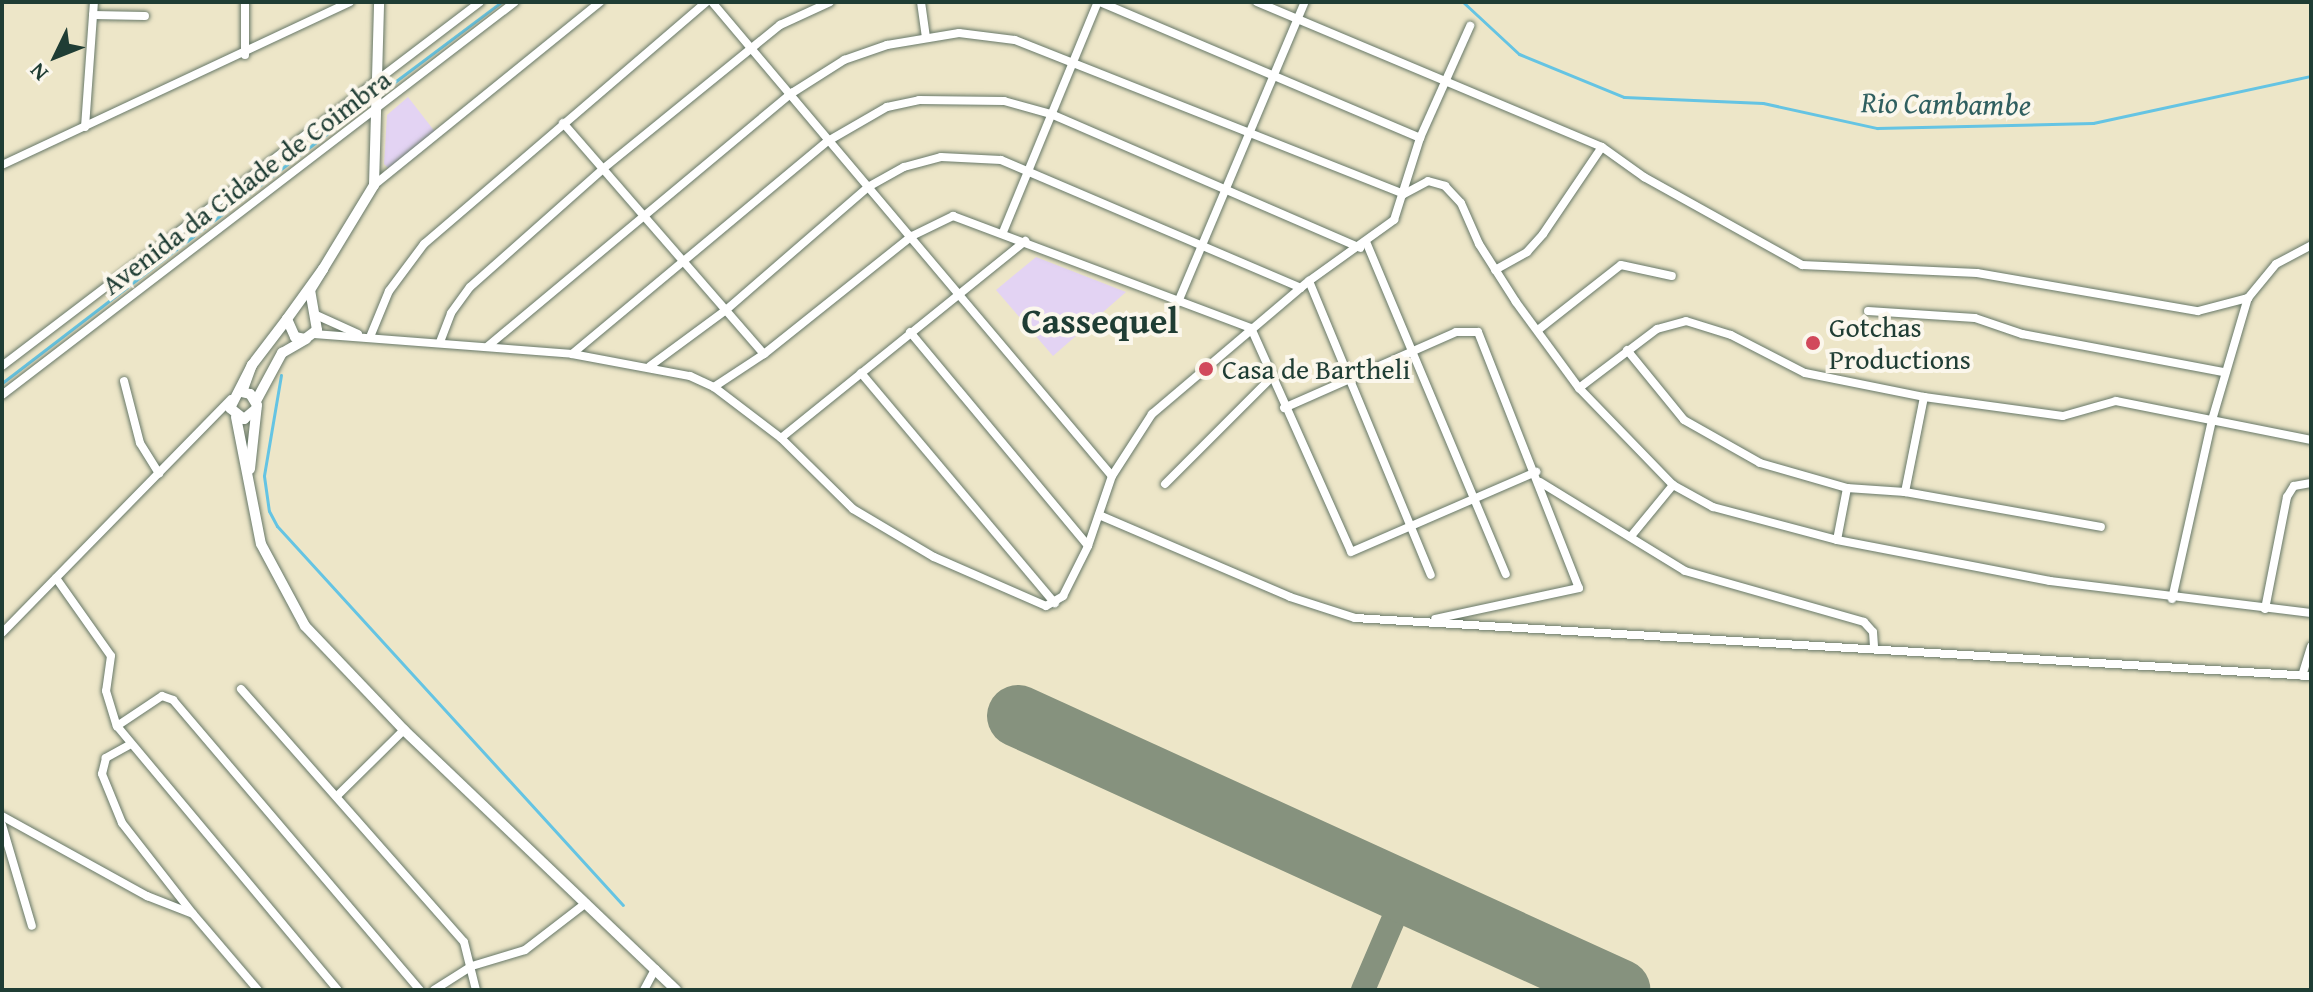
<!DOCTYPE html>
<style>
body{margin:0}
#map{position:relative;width:2313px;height:992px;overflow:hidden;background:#ede6c8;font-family:"Gentium Book Plus",serif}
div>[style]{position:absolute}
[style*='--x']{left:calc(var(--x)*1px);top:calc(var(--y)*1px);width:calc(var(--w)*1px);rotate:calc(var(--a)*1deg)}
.built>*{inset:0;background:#e3d3f3}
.stream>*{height:3px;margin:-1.5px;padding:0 1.5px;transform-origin:1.5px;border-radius:1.5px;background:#65c4e3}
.taxiway>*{height:24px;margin:-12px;padding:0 12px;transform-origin:12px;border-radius:12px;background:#86927e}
.runway>*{height:62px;margin:-31px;padding:0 31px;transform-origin:31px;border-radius:31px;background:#86927e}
.roads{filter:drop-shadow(0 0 2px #677868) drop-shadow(0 0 2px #677868)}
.minor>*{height:8px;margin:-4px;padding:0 4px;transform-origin:4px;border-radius:4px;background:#fff}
.tertiary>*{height:10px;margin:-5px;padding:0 5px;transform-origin:5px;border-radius:5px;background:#fff}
.dots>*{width:22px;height:22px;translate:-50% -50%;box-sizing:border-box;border:4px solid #fbf7ec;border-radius:50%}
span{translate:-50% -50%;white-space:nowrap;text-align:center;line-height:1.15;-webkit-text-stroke:8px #fbf7ec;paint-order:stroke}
.street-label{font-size:28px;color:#1f3d34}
.poi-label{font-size:28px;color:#1f3d34}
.left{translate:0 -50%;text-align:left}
.water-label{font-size:30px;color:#305f60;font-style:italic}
.district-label{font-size:36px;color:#1f3d34;font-weight:700}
.frame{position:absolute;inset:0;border:4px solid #1f3d34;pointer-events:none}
.north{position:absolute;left:16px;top:16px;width:80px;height:80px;-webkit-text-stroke:6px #fbf7ec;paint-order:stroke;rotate:227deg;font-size:22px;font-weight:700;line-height:32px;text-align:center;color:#1f3d34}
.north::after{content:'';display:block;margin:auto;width:28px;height:36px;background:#1f3d34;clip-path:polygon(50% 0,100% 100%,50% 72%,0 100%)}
</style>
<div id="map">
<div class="built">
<i style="clip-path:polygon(408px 97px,436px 133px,389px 169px,384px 164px,387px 115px)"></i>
<i style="clip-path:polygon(1036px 257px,1126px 292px,1053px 356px,996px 290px)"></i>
</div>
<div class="stream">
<i style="--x:1463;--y:2;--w:76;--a:42.9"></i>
<i style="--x:1519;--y:54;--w:113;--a:22.3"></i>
<i style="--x:1624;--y:97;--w:139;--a:2.5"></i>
<i style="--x:1763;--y:103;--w:117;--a:12.4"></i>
<i style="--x:1877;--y:128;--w:216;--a:-1.3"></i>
<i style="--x:2093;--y:123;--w:223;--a:-12.2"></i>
<i style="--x:380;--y:93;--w:151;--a:-36.9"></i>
<i style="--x:281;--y:375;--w:102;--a:99.6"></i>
<i style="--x:264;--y:476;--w:35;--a:82"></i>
<i style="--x:269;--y:511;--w:17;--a:62"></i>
<i style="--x:277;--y:526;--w:513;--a:47.61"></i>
<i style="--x:2;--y:383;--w:469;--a:-37.5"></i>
</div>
<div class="taxiway">
<i style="--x:1363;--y:990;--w:107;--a:-66.8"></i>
</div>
<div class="runway">
<i style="--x:1018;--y:716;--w:661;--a:24.51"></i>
</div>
<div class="roads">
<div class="minor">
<i style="--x:712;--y:2;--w:620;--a:49.84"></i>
<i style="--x:921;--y:2;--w:35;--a:82"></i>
<i style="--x:1100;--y:2;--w:348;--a:23"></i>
<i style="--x:1257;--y:2;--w:374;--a:22.8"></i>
<i style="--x:1602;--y:147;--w:52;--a:35.5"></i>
<i style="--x:1644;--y:177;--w:181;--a:29.1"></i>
<i style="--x:1802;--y:265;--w:175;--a:2.6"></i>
<i style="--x:1977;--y:273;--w:224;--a:9.8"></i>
<i style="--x:2198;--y:311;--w:52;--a:-14.6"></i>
<i style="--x:93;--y:15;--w:52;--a:1.1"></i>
<i style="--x:245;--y:55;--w:53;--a:-90"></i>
<i style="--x:563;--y:123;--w:306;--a:49"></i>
<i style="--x:85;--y:127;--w:125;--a:-85.9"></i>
<i style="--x:2;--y:165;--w:384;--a:-25.1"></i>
<i style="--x:374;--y:185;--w:291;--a:-39"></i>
<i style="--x:1003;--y:232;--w:249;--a:-67.6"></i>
<i style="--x:1367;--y:244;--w:358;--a:67.2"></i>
<i style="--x:1495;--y:270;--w:37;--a:-29"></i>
<i style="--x:1527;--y:252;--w:24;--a:-48"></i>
<i style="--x:1543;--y:234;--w:105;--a:-55.9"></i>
<i style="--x:1309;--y:281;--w:318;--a:67.5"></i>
<i style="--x:1178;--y:302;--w:326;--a:-67.1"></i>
<i style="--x:1868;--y:311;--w:107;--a:3.7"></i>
<i style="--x:1975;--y:318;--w:50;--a:18.8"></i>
<i style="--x:2022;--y:334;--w:206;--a:10.7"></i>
<i style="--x:316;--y:315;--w:46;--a:24.3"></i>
<i style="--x:1538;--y:330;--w:105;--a:-38.1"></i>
<i style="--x:1621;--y:265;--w:52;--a:12.2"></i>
<i style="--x:910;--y:332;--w:278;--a:50.2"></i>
<i style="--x:314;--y:334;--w:259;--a:4.4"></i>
<i style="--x:572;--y:354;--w:120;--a:10.6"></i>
<i style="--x:690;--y:376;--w:26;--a:25"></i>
<i style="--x:714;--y:387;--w:84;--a:37.3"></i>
<i style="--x:781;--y:438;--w:101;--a:44.6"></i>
<i style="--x:853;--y:509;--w:94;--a:30.7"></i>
<i style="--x:934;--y:557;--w:122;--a:23.6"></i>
<i style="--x:1046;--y:606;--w:20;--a:-30"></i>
<i style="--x:1063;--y:596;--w:56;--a:-63.4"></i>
<i style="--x:1088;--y:546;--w:74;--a:-71.1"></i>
<i style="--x:1112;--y:476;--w:74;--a:-57.2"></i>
<i style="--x:1152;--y:414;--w:206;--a:-40.3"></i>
<i style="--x:1309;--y:281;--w:105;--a:-35.7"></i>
<i style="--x:1394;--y:220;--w:86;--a:-72.4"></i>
<i style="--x:1420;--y:138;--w:123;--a:-65.9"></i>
<i style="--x:370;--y:337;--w:50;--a:-67.6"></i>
<i style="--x:389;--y:291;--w:59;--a:-53.3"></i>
<i style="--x:424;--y:244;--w:372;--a:-40.6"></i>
<i style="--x:440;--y:342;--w:31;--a:-69"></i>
<i style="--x:451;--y:313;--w:32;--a:-54"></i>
<i style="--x:470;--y:287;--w:179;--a:-41.6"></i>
<i style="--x:604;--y:168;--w:227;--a:-39.1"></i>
<i style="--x:780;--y:25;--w:55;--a:-24.7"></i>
<i style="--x:488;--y:346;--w:396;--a:-39.8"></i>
<i style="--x:792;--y:93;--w:62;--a:-32.4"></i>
<i style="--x:844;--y:60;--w:46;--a:-19.2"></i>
<i style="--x:887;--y:45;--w:73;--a:-9.5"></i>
<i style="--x:959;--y:33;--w:56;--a:7.1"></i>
<i style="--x:1015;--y:40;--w:418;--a:21.6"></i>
<i style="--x:1404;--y:194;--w:27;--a:-28"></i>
<i style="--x:1428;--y:181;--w:18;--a:16"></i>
<i style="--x:1445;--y:186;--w:23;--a:47"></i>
<i style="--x:1461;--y:203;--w:45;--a:66.3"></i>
<i style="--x:1479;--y:244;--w:69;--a:57.5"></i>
<i style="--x:1516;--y:302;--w:107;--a:53.8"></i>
<i style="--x:1579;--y:388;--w:135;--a:45.9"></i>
<i style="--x:1673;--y:485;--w:46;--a:28.8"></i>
<i style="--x:1713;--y:507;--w:128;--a:14.9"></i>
<i style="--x:1837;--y:540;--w:217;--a:10.9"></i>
<i style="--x:2050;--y:581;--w:263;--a:7"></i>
<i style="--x:1627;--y:350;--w:90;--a:50.8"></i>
<i style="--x:1684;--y:420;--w:87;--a:29.5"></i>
<i style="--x:1760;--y:463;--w:91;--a:16"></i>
<i style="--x:1847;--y:488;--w:58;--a:3.9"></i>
<i style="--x:1905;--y:492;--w:199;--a:10.1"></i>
<i style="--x:572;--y:354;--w:333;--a:-39.8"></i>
<i style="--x:828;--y:141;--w:68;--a:-30"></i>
<i style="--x:887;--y:107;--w:33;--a:-12"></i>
<i style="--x:919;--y:100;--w:85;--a:0.7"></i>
<i style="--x:1004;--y:101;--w:49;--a:15.5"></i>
<i style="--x:1051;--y:114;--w:337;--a:23.4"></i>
<i style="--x:2;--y:366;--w:601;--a:-37.29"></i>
<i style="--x:650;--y:366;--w:94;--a:-36.4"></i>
<i style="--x:726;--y:310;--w:188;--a:-40.9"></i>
<i style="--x:868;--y:187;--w:41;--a:-29.1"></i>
<i style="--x:904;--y:167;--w:38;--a:-15"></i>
<i style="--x:941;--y:157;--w:60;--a:2.9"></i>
<i style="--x:1001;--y:160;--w:326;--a:23.1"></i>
<i style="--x:861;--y:373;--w:301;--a:49.9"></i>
<i style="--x:124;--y:381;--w:64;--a:75.5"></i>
<i style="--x:140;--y:443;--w:36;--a:58"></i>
<i style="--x:714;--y:387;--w:60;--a:-33.4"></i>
<i style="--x:764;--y:354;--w:189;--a:-38.6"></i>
<i style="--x:912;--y:236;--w:46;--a:-26"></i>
<i style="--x:953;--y:216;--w:318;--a:20.6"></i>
<i style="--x:1251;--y:328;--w:245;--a:65.9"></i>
<i style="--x:1351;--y:552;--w:202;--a:-23.4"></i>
<i style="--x:1579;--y:388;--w:98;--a:-37.1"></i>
<i style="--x:1657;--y:329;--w:30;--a:-15"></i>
<i style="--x:1686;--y:321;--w:47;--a:17.3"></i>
<i style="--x:1731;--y:335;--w:83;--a:27.2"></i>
<i style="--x:1805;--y:373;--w:121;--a:11.4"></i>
<i style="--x:1924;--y:397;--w:140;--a:7.8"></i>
<i style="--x:2063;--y:416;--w:55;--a:-15.8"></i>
<i style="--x:2116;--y:401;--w:199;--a:11.3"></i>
<i style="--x:2;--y:395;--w:646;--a:-37.46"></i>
<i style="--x:1284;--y:408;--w:188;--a:-23.8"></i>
<i style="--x:1456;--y:332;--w:22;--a:0"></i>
<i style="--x:1478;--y:332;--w:275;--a:68.5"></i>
<i style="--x:1579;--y:588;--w:147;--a:167.9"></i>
<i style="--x:781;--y:438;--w:314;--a:-38.9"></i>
<i style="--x:1540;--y:482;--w:170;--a:31.5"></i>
<i style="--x:1685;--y:571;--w:186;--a:15.9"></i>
<i style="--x:1864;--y:622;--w:13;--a:48"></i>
<i style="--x:1873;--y:632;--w:16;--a:86"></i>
<i style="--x:1165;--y:484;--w:150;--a:-45"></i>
<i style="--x:1905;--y:492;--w:97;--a:-78.7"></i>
<i style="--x:1099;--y:515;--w:208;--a:23.2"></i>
<i style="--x:1290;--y:597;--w:68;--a:17.9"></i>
<i style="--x:1355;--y:618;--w:958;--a:3.47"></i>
<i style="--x:1632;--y:535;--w:65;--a:-50.6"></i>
<i style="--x:1837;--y:540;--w:53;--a:-79.1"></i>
<i style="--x:56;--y:578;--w:95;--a:54.8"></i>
<i style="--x:111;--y:656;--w:35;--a:98"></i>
<i style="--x:106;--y:691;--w:37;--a:73"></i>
<i style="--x:117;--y:726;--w:344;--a:50.1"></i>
<i style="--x:2172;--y:599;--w:183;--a:-77.4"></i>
<i style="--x:2212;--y:420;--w:127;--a:-73.6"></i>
<i style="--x:2248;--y:298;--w:44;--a:-50.5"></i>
<i style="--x:2276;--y:264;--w:40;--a:-28"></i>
<i style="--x:2265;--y:609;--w:114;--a:-78.9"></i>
<i style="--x:2287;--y:497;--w:13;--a:-58"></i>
<i style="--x:2294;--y:486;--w:17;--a:-10"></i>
<i style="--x:2;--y:633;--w:327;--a:-45.6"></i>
<i style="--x:2302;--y:676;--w:31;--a:-73"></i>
<i style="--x:241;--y:689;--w:337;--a:48.6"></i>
<i style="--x:464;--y:942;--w:49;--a:76"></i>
<i style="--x:117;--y:726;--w:54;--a:-33.7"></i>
<i style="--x:162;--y:696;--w:12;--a:20"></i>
<i style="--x:173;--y:700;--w:381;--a:49.6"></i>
<i style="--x:131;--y:744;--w:29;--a:151"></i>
<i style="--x:106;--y:758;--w:16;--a:104"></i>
<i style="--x:102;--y:774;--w:53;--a:67.8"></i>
<i style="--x:122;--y:823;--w:115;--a:52"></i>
<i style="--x:338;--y:795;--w:93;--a:-44.6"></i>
<i style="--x:2;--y:816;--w:166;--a:28.9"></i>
<i style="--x:147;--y:896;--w:49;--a:21.4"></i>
<i style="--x:193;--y:914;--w:100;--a:49.5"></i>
<i style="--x:2;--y:825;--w:105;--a:73.5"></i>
<i style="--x:434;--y:990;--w:45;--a:-32.3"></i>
<i style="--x:472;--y:966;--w:55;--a:-16.8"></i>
<i style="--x:525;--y:950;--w:77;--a:-37.6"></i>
<i style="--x:644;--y:990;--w:24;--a:-62"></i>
</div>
<div class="tertiary">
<i style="--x:323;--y:269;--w:62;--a:125.8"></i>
<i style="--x:287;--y:319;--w:20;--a:66"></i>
<i style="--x:295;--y:337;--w:10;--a:11"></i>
<i style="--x:305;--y:339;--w:15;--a:-37"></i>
<i style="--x:317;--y:330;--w:41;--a:-99.9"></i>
<i style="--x:310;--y:290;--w:25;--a:-58"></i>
<i style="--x:323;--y:269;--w:98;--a:-58.7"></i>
<i style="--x:374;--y:185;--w:183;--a:-88.4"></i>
<i style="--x:252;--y:365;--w:58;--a:-52.7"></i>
<i style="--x:256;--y:401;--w:55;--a:-61.6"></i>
<i style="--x:282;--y:353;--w:28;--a:-30"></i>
<i style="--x:236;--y:417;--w:129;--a:78.9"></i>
<i style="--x:261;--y:544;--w:93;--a:61.8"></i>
<i style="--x:305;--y:626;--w:144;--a:46.4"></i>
<i style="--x:404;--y:730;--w:376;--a:43.7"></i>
<i style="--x:250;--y:469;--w:64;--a:-83.8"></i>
<i style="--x:257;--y:405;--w:13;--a:-122"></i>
<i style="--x:250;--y:394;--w:8;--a:-166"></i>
<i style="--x:242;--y:392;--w:29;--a:-70"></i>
<i style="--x:252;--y:365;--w:48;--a:117.1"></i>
<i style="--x:230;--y:408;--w:18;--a:38"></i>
<i style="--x:244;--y:419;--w:16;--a:-40"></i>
</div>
</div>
<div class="dots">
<i style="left:1813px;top:343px;background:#d1495b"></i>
<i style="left:1206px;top:369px;background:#d1495b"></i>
</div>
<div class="street-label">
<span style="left:246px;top:182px;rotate:-37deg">Avenida da Cidade de Coimbra</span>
</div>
<div class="poi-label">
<span class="left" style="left:1829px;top:343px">Gotchas<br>Productions</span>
<span class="left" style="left:1222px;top:369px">Casa de Bartheli</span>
</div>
<div class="water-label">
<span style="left:1946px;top:103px;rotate:1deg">Rio Cambambe</span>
</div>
<div class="district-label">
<span style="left:1100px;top:320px">Cassequel</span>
</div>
<div class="frame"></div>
<div class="north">N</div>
</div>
